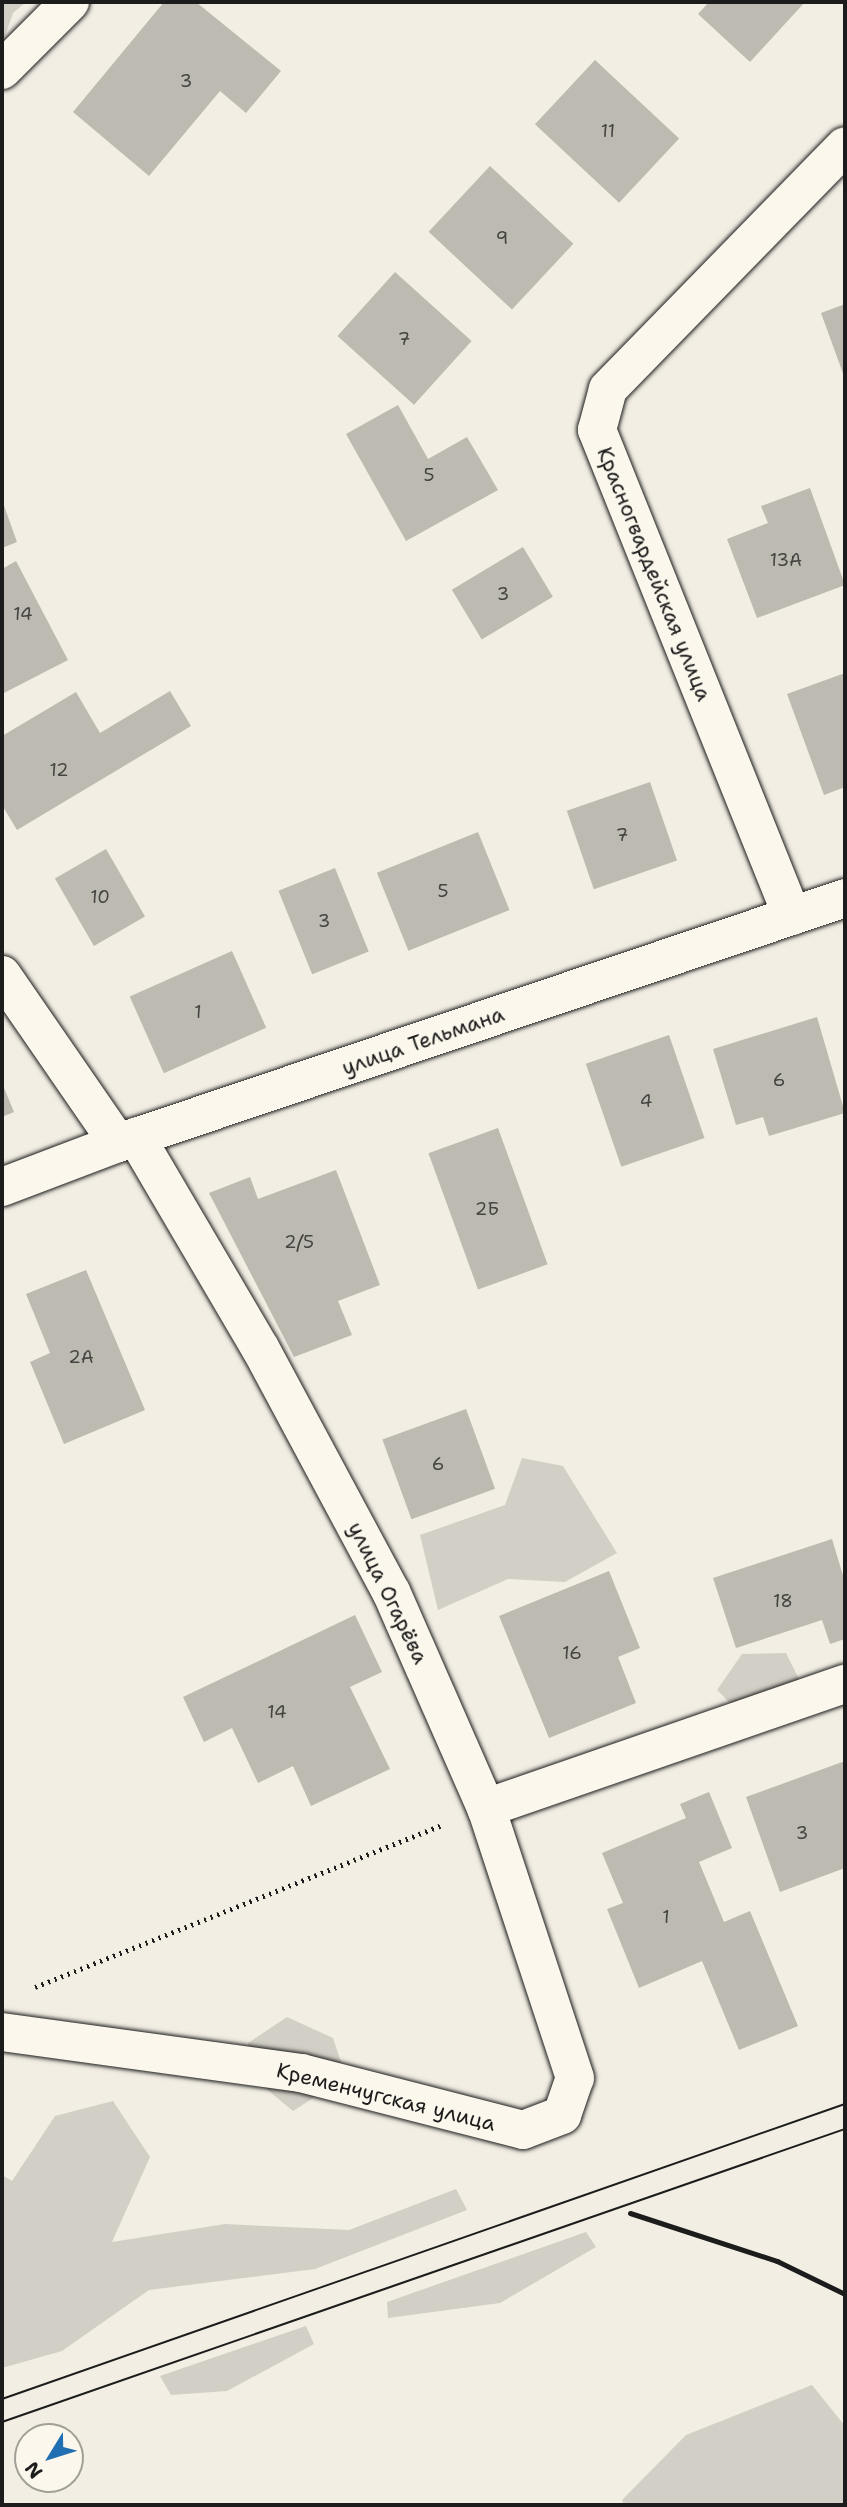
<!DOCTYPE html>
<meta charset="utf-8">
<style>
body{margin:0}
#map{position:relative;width:847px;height:2507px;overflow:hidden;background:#f2eee4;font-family:"Shantell Sans",sans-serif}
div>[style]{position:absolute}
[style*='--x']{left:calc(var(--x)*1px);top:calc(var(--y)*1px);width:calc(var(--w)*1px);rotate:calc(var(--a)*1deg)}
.green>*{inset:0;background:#d2cfc6}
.building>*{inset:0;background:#bdbab1;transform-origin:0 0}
.path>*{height:4.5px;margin-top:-2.25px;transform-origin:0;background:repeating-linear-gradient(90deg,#1c1c1c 0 2px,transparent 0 7px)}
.roads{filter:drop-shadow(0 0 2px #1c1c1c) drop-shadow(0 0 2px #1c1c1c)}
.minor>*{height:38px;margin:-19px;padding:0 19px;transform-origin:19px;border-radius:19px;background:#fbf7ec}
.tram>*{height:2px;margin:-1px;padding:0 1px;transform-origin:1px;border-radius:1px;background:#1c1c1c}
.rail>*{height:5px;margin:-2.5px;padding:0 2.5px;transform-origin:2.5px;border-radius:2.5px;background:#1c1c1c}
span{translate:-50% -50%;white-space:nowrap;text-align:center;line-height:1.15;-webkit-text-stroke:7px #fbf7ec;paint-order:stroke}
.number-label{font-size:18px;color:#444441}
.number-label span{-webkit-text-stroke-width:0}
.street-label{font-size:21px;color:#1c1c1c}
.frame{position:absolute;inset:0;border:4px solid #1c1c1c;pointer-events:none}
.north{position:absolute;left:14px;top:2423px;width:70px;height:70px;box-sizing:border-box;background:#fbf7ec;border:2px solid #a29f99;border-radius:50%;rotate:232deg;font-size:19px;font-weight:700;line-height:28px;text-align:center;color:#1c1c1c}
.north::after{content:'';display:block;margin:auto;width:24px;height:32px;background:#1f6fb2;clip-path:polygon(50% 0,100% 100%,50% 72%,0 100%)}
</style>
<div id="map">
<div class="green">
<i style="clip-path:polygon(2px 2px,26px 2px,13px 13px,2px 45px)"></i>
<i style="clip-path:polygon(522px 1458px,563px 1466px,617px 1553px,565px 1582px,508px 1579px,438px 1610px,420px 1535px,505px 1505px)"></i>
<i style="clip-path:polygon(786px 1653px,803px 1687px,757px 1730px,717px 1690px,742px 1654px)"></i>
<i style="clip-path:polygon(287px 2017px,333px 2038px,346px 2077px,293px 2111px,252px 2077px,248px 2043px)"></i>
<i style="clip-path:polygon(113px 2101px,150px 2157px,112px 2242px,225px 2224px,349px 2230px,456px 2189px,467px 2210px,315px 2269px,149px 2290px,62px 2351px,2px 2368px,2px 2175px,12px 2181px,55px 2116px)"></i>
<i style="clip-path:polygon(586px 2232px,596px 2247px,500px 2303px,388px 2318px,387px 2302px)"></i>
<i style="clip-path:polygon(306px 2326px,314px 2344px,227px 2391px,171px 2395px,160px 2376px)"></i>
<i style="clip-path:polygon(812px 2385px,845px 2426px,845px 2505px,624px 2505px,622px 2500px,686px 2435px)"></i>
</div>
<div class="building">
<i style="clip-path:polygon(164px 2px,196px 2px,281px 71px,246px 113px,220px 91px,149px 176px,73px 112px)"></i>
<i style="clip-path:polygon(709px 2px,805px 2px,750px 62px,698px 14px)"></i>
<i style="left:595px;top:60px;width:115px;height:88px;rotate:43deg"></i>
<i style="left:490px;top:166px;width:114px;height:90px;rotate:43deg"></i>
<i style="left:395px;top:272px;width:103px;height:86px;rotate:42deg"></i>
<i style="clip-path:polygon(845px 304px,845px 379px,821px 313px)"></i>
<i style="clip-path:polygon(398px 405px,428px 459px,467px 437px,498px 490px,406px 541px,346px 434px)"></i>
<i style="clip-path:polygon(810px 488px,845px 585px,757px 618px,727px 539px,768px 523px,761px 506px)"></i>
<i style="clip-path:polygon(2px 500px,17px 542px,2px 548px)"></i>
<i style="left:523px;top:547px;width:58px;height:83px;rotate:59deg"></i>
<i style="clip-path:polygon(16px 561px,68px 660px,2px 694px,2px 569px)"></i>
<i style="clip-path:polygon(845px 673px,845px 787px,824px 795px,787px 694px)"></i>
<i style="clip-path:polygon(170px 691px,191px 726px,17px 830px,2px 805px,2px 736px,76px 692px,100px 733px)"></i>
<i style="left:650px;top:782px;width:83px;height:88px;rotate:71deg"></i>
<i style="left:478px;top:832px;width:84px;height:109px;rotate:68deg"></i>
<i style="left:106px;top:849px;width:78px;height:59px;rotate:60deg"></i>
<i style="left:335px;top:868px;width:90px;height:61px;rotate:68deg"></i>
<i style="left:232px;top:951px;width:84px;height:112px;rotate:66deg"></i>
<i style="clip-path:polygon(817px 1017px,845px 1113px,769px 1136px,763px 1117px,736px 1125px,713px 1049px)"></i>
<i style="left:669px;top:1035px;width:109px;height:88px;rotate:71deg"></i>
<i style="clip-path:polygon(2px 1083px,14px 1112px,2px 1117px)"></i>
<i style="left:498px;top:1128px;width:145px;height:74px;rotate:70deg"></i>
<i style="clip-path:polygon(336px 1170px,380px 1285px,338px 1301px,352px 1335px,294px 1357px,209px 1193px,250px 1177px,258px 1199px)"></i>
<i style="clip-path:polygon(86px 1270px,145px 1410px,64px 1444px,30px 1362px,50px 1353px,26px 1294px)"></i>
<i style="left:466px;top:1409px;width:85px;height:89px;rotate:70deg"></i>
<i style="clip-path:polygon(832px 1539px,845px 1582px,845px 1639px,830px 1644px,822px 1620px,736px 1648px,713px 1578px)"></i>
<i style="clip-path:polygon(609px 1571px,640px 1648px,618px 1657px,636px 1703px,549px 1738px,499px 1616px)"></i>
<i style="clip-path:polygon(355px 1615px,382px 1672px,350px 1687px,390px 1769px,311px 1806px,293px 1766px,258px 1783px,232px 1728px,204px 1742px,183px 1697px)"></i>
<i style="clip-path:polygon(845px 1761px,845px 1868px,780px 1892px,746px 1797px)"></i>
<i style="clip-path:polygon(709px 1792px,732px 1848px,699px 1862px,724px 1922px,750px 1911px,798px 2026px,739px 2050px,702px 1961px,639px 1988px,607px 1909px,623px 1903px,602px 1853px,686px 1818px,680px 1804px)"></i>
</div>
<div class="path">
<i style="--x:35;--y:1987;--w:439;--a:-21.7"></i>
</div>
<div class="roads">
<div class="minor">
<i style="--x:2;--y:70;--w:96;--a:-45"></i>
<i style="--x:792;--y:916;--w:524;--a:-111.86"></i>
<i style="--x:597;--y:430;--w:42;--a:-75"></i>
<i style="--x:608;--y:389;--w:339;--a:-45.7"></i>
<i style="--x:2;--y:975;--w:204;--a:55.4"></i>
<i style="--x:2;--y:1187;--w:124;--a:-20.8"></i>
<i style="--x:118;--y:1143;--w:767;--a:-18.62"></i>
<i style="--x:486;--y:1808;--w:380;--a:-19.1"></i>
<i style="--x:2;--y:2032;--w:302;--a:7.8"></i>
<i style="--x:301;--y:2073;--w:229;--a:14.4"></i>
<i style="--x:523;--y:2130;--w:42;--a:-21"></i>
<i style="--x:562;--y:2115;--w:39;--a:-71"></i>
<i style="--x:575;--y:2078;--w:284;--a:-108.2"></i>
<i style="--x:486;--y:1808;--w:236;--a:-113.7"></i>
<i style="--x:391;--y:1592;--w:277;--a:-118.2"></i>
<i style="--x:260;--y:1348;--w:245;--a:-120.4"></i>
</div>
</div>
<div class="tram">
<i style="--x:2;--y:2399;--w:893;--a:-19.29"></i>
<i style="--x:2;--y:2422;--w:892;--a:-19.17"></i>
</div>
<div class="rail">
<i style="--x:630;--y:2213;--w:155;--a:18.1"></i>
<i style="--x:777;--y:2261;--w:76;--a:25.9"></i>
</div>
<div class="number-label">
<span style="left:186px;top:81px">3</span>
<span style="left:608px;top:131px">11</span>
<span style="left:502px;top:238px">9</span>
<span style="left:404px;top:339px">7</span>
<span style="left:429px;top:475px">5</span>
<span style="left:786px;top:560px">13А</span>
<span style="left:503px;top:594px">3</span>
<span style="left:23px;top:614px">14</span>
<span style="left:59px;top:770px">12</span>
<span style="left:622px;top:835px">7</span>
<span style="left:443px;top:891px">5</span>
<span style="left:100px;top:897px">10</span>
<span style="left:324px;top:921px">3</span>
<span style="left:198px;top:1012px">1</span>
<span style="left:779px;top:1080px">6</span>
<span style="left:646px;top:1101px">4</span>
<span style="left:487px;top:1209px">2Б</span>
<span style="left:299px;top:1242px">2/5</span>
<span style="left:81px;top:1357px">2А</span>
<span style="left:438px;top:1464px">6</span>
<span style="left:783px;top:1601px">18</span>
<span style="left:572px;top:1653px">16</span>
<span style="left:277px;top:1712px">14</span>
<span style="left:802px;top:1833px">3</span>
<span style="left:666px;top:1917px">1</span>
</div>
<div class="street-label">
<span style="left:654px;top:574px;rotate:68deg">Красногвардейская улица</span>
<span style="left:423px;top:1041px;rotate:-19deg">улица Тельмана</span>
<span style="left:388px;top:1593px;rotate:64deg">улица Огарёва</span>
<span style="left:386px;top:2097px;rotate:14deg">Кременчугская улица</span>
</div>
<div class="frame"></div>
<div class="north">N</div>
</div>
